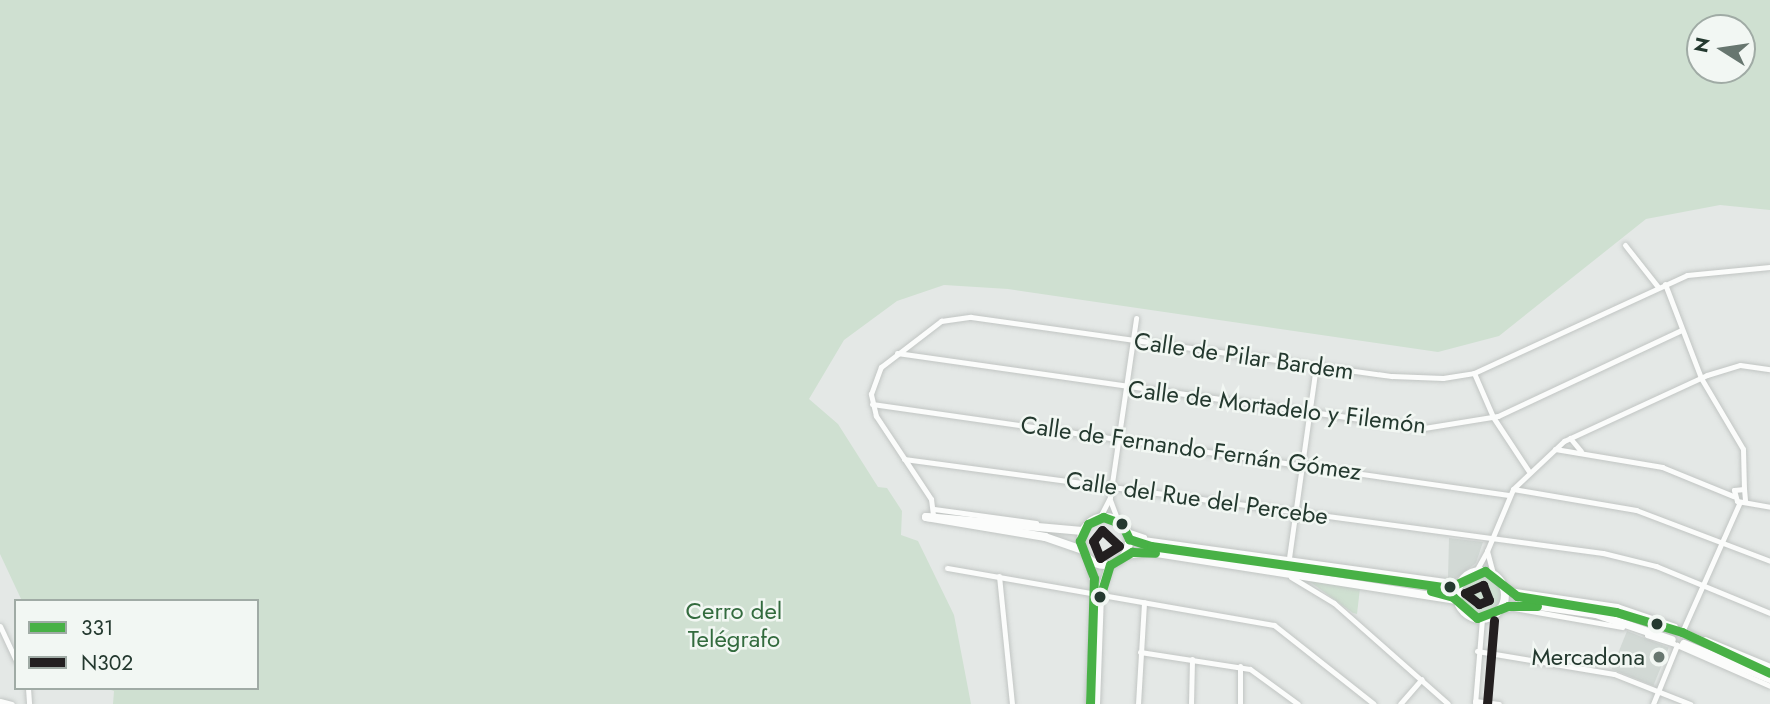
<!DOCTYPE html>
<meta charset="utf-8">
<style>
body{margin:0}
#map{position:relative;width:1770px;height:704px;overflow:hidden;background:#e4e8e6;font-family:Jost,sans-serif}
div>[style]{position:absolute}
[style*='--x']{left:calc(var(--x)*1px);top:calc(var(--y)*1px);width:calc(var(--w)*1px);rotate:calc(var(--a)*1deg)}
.built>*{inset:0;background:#d2d9d5;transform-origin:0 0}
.green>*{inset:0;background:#cfe0d1}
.round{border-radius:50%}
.roads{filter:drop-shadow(0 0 2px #c1c5c3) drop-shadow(0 0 2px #c1c5c3)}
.street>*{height:5px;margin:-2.5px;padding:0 2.5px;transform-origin:2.5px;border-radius:2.5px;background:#fbfcfb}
.secondary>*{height:8px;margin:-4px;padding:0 4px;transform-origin:4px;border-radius:4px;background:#fbfcfb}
.secondary>.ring{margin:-4px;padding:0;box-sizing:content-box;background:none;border:8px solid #fbfcfb;border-radius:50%}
.bus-1>*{height:9px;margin:-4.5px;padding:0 4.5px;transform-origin:4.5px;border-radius:4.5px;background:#48b146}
.bus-2>*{height:9px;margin:-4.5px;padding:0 4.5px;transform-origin:4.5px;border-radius:4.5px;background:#231f20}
.dots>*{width:19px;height:19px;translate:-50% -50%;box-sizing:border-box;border:4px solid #f2f7f3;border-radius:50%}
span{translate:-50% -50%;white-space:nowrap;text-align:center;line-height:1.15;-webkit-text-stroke:5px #f2f7f3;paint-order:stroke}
.street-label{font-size:24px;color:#24392f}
.park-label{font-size:24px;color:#336b3e}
.poi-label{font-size:24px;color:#24392f}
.right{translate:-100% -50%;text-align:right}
.legend{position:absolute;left:14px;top:599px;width:245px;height:91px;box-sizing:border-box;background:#f2f7f3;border:2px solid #a0aba5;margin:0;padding:9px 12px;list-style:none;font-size:21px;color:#24392f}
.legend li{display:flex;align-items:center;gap:14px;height:35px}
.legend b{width:35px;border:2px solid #a0aba5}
.north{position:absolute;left:1686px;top:14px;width:70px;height:70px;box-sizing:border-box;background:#f2f7f3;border:2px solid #a0aba5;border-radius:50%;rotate:282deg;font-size:19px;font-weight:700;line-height:28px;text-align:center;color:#24392f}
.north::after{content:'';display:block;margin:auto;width:24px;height:32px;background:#67766f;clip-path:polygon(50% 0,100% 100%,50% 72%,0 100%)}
</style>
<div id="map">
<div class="built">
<i style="clip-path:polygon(1449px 538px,1483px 542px,1476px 563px,1455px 579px,1448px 578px)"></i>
<i style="left:1627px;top:631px;width:45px;height:41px;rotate:22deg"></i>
</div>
<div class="green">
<i style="clip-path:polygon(evenodd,0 0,1770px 0,1770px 210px,1720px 205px,1646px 219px,1499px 336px,1438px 352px,1008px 289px,944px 285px,897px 301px,844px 340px,809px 399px,838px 424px,878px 487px,887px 488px,902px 511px,901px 535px,918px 541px,954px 615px,971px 704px,113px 704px,114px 691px,105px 688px,257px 688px,257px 601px,22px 601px,0 554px,0 0,1700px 28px,1742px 28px,1742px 70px,1700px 70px,1700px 28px)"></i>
<i class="round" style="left:1463px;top:576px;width:38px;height:38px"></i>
<i style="clip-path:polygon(1309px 581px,1360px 588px,1357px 614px,1353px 613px)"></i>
</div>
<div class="roads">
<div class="street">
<i style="--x:1625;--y:245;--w:53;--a:51.8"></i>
<i style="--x:1665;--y:284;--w:101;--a:69"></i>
<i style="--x:1701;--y:378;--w:82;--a:59.4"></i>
<i style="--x:1743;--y:449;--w:40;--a:88.6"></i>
<i style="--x:897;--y:353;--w:532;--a:8.1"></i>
<i style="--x:1424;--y:428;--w:75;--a:-9.2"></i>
<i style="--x:1498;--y:416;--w:203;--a:-25.1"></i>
<i style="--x:1474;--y:373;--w:48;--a:66.6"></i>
<i style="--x:1493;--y:417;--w:64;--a:56.6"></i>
<i style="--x:872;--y:404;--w:643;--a:8.13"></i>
<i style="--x:1570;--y:438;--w:17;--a:50"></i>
<i style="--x:1555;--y:449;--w:109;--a:9.5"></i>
<i style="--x:1662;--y:467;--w:77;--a:22.2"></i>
<i style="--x:904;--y:459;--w:705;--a:7.66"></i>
<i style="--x:1603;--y:553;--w:55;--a:13.8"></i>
<i style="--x:1656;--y:566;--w:123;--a:22.4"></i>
<i style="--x:1513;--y:489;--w:125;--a:9.7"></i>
<i style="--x:1636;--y:510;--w:143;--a:20.8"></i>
<i style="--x:1110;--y:500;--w:22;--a:69"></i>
<i style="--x:1745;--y:500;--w:11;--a:-95"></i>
<i style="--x:1744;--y:489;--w:10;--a:174"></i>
<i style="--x:1734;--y:490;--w:11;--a:75"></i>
<i style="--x:1737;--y:501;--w:34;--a:10"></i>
<i style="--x:934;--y:509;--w:103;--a:7.8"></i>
<i style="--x:933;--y:515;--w:16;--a:-97"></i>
<i style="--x:931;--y:499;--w:100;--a:-123.5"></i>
<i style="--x:876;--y:416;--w:23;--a:-103"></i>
<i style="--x:871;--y:394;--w:29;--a:-70"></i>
<i style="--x:881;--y:367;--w:76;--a:-37.5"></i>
<i style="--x:941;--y:321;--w:30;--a:-8"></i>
<i style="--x:971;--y:317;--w:425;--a:8"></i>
<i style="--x:1392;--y:376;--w:51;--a:2.2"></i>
<i style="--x:1443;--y:378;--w:31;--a:-9"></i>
<i style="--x:1474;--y:373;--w:234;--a:-24.7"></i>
<i style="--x:1687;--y:275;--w:83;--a:-5.5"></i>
<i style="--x:1100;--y:517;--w:22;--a:-63"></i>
<i style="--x:1110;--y:497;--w:181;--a:-81.7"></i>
<i style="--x:1127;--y:531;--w:18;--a:19"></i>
<i style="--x:1487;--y:551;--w:67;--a:-67.2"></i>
<i style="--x:1513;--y:489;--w:70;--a:-43.3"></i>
<i style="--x:1564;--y:441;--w:157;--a:-24.8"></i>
<i style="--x:1707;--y:375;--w:34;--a:-17"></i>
<i style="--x:1740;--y:365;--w:30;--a:8"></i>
<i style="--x:1288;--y:565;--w:201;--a:-82"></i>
<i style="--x:947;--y:568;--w:332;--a:9.9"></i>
<i style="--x:1274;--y:625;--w:127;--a:38.3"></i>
<i style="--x:1476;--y:571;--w:23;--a:-61"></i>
<i style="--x:1487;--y:551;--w:24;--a:75"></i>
<i style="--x:999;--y:576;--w:129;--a:84.2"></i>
<i style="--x:1291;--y:577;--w:50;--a:31.2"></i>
<i style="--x:1334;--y:603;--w:152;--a:41.5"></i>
<i style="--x:1515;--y:591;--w:103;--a:8.4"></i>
<i style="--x:1617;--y:606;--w:61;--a:19"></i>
<i style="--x:1514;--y:608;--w:110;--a:10"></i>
<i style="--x:0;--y:626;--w:38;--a:65"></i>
<i style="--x:1682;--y:632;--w:142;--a:-66"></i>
<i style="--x:1647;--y:635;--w:28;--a:18"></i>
<i style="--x:1705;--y:639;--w:70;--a:22.6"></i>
<i style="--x:1679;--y:646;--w:99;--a:23.7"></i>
<i style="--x:1477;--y:651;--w:139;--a:9.5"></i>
<i style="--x:1614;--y:674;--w:82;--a:21.5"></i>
<i style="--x:1140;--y:652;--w:111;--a:8.8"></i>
<i style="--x:1250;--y:669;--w:59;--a:36.1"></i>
<i style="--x:1240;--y:666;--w:38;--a:90"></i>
<i style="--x:28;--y:688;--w:16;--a:86"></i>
<i style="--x:0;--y:701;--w:12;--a:14"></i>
<i style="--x:1475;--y:701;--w:24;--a:7"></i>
<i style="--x:1138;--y:704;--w:102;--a:-86.6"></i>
<i style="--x:1191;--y:704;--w:45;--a:-88.7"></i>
<i style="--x:1400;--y:704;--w:33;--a:-49"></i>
<i style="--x:1475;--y:704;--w:85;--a:-85.3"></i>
<i style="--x:1653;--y:704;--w:64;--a:-67.9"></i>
</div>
<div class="secondary">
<i class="ring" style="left:1081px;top:517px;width:40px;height:40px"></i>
<i style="--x:926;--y:517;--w:121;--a:9.5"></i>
<i style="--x:1045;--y:537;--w:39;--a:19"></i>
<i style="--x:926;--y:517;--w:157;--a:5.1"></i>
<i style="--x:1129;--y:539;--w:334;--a:7.9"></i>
<i style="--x:1125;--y:555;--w:25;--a:-7"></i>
<i style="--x:1150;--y:552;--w:312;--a:8.9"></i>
<i style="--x:1089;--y:560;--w:25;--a:76"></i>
<i style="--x:1095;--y:584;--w:120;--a:92.4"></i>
<i class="ring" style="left:1457px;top:571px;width:40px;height:40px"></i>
<i style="--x:1504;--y:588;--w:23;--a:25"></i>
<i style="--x:1525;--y:598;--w:92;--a:8.7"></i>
<i style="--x:1616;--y:612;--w:69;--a:16.9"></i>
<i style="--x:1682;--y:632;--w:97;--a:25"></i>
<i style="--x:1500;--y:609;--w:25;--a:-11"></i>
<i style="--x:1525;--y:604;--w:72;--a:8"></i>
<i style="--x:1596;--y:614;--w:80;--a:18.9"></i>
<i style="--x:1684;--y:644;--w:93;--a:22.1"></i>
<i style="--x:1096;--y:704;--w:109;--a:-87.9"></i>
<i style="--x:1100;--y:595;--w:32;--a:-72"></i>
</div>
</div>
<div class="bus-1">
<i style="--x:1431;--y:591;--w:23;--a:15"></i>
<i style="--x:1453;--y:597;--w:32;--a:41"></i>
<i style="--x:1477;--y:618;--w:33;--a:-21"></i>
<i style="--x:1508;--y:606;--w:29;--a:0"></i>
<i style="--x:1100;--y:597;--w:34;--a:-73"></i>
<i style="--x:1110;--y:565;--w:26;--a:-31"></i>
<i style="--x:1132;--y:552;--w:23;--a:2"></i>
<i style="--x:1090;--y:704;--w:126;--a:-88.2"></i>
<i style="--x:1094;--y:578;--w:40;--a:-111"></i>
<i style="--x:1080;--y:541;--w:19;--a:-65"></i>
<i style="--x:1088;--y:524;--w:17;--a:-25"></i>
<i style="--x:1103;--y:517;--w:20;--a:20"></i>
<i style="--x:1122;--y:524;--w:17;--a:65"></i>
<i style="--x:1129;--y:539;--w:23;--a:18"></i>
<i style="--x:1151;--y:546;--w:300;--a:8"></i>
<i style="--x:1448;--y:588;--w:41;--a:-24.7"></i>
<i style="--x:1485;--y:571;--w:41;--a:38"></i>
<i style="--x:1517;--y:596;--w:100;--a:9.2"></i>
<i style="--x:1616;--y:612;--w:69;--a:16.9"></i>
<i style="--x:1682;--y:632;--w:97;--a:25"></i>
</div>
<div class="bus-2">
<i style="--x:1102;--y:530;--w:23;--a:43"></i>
<i style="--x:1119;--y:546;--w:22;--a:148"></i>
<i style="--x:1100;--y:558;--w:18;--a:-112"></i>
<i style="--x:1093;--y:541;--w:14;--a:-51"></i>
<i style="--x:1483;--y:585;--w:16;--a:68"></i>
<i style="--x:1489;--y:600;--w:11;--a:158"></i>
<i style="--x:1479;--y:604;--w:18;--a:-142"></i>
<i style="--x:1465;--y:593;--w:20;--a:-24"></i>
<i style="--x:1487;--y:704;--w:84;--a:-85.2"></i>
</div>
<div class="dots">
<i style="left:1122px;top:524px;background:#24392f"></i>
<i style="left:1450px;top:587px;background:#24392f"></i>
<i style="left:1100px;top:597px;background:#24392f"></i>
<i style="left:1657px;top:624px;background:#24392f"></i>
<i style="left:1659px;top:657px;background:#67766f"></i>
</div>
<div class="street-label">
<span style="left:1244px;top:356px;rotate:8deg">Calle de Pilar Bardem</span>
<span style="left:1277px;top:407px;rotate:7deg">Calle de Mortadelo y Filemón</span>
<span style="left:1191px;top:448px;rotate:8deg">Calle de Fernando Fernán Gómez</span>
<span style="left:1197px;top:498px;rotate:8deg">Calle del Rue del Percebe</span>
</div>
<div class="park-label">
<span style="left:734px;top:625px">Cerro del<br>Telégrafo</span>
</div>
<div class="poi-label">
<span class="right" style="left:1645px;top:657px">Mercadona</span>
</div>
<ul class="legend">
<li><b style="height:9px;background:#48b146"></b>331</li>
<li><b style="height:9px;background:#231f20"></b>N302</li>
</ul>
<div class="north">N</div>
</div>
